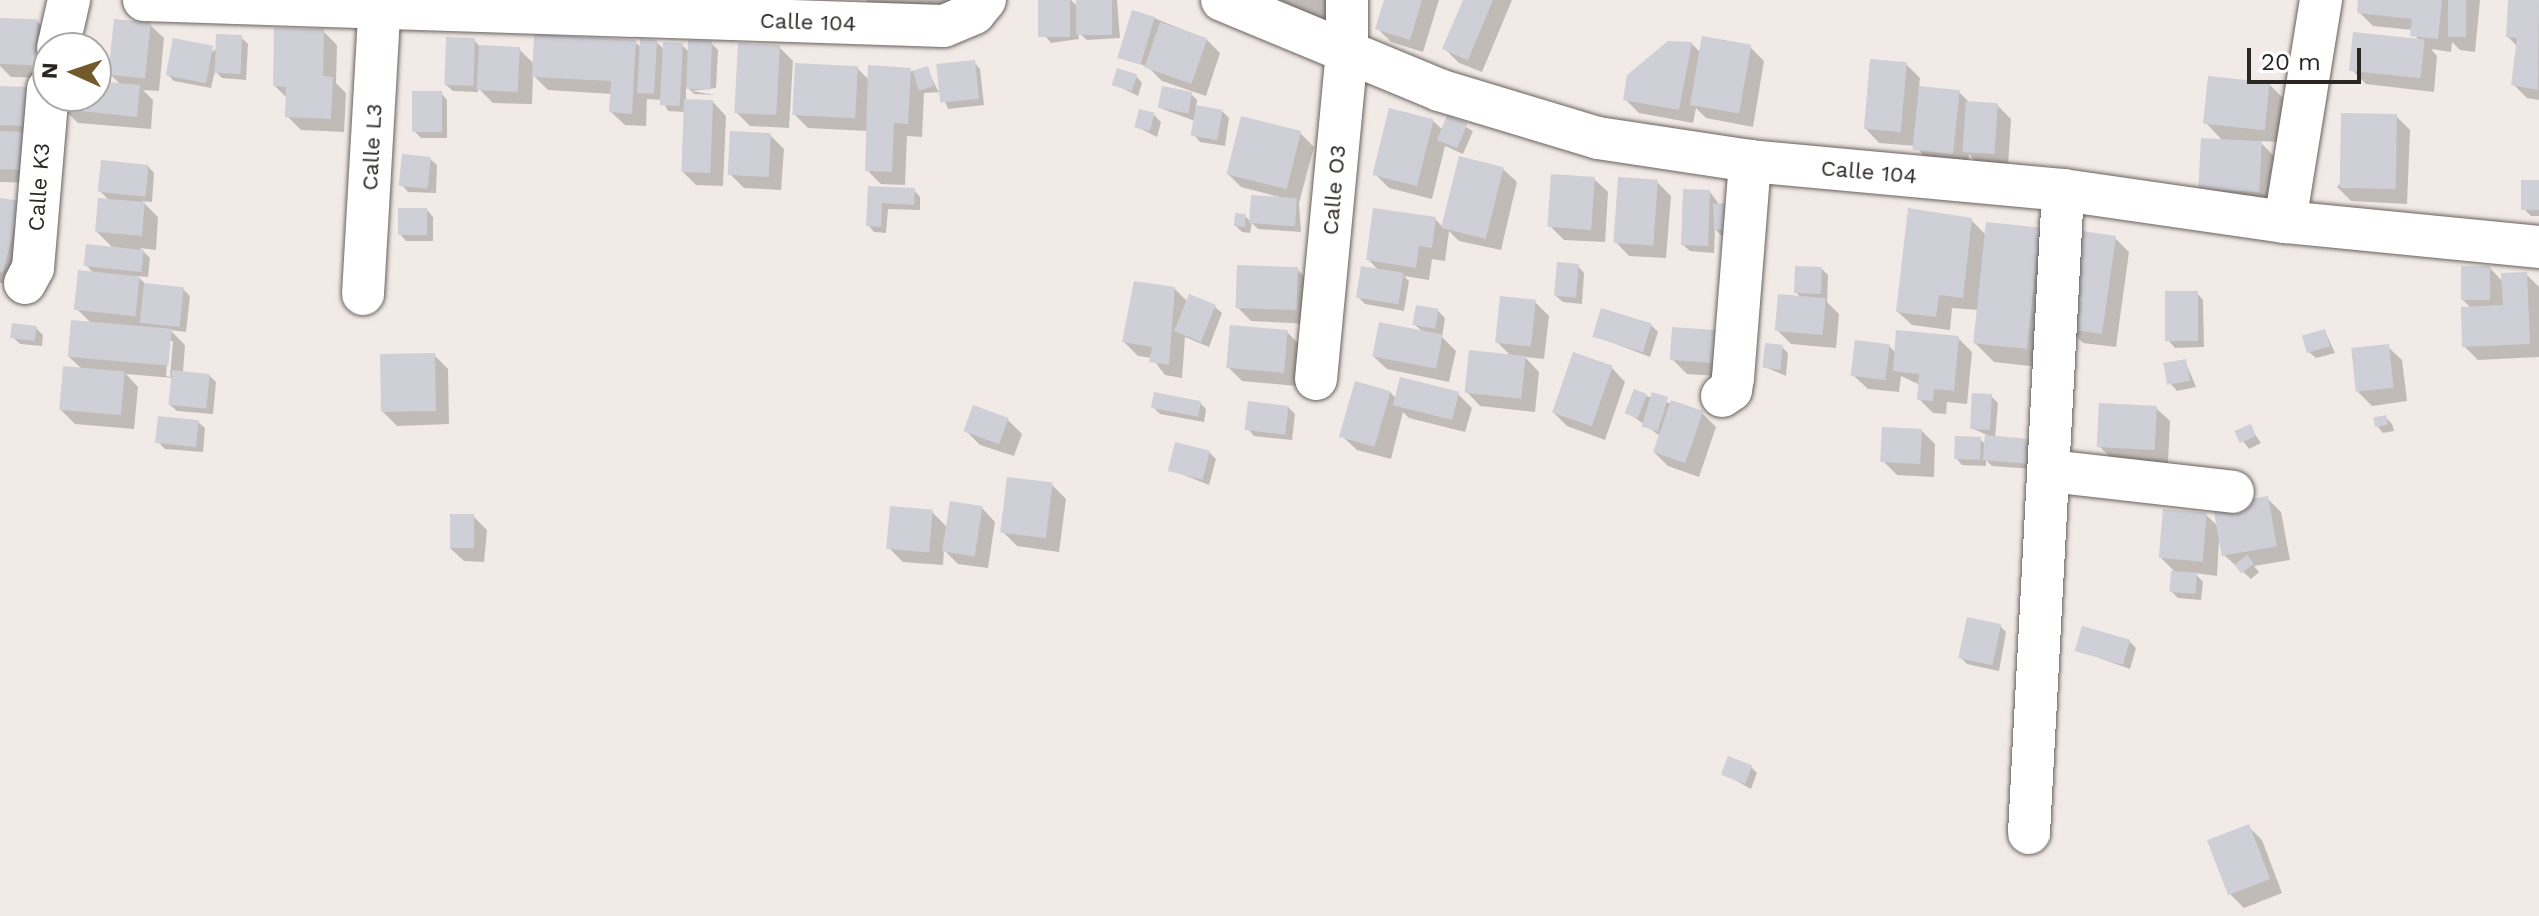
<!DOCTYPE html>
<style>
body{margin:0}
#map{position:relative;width:2539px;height:916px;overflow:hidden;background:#f2eae6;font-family:"Work Sans",sans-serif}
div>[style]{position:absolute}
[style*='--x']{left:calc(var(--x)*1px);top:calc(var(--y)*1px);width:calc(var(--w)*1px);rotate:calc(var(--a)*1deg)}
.shadow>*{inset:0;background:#0003}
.building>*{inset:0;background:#cfcfd7;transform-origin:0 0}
.roads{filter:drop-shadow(0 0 2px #68615e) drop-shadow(0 0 2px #68615e)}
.minor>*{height:42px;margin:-21px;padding:0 21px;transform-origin:21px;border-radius:21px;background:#fff}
span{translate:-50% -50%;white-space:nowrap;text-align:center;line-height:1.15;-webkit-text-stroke:6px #fff;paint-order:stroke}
.street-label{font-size:22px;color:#292624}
.north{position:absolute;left:32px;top:32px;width:80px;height:80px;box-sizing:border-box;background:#fff;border:2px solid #a9a8a7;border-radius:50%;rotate:273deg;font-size:22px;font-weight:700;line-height:32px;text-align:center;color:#292624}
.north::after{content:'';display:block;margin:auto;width:28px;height:36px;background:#735a2b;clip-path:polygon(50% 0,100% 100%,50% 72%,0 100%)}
.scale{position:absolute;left:2247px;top:48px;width:114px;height:36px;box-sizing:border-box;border:4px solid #292624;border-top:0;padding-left:10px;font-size:24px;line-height:28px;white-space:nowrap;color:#292624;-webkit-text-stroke:6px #fff;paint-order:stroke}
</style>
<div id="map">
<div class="shadow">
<i style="clip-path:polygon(866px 0,996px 0,885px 24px)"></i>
<i style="clip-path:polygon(1046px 0,1071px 0,1078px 7px,1078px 0,1117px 0,1120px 38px,1087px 40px,1078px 32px,1079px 39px,1051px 43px,1045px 36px)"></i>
<i style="clip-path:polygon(1268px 0,1343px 0,1343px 27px)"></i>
<i style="clip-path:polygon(1386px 0,1439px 0,1423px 52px,1391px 42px,1377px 28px)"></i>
<i style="clip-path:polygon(1465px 0,1512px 0,1482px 72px,1459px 63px,1445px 49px)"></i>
<i style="clip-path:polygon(2360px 0,2480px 0,2475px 52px,2460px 50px,2452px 42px,2451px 52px,2431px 49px,2437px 56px,2434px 92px,2366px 84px,2352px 70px,2419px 42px,2413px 30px,2373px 26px,2359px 12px)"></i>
<i style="clip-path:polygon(2510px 0,2539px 0,2539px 100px,2527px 98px,2513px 84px,2518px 47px,2508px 37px)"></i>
<i style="clip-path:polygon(1154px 18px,1206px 39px,1220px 53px,1206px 96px,1162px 81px,1148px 67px,1121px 57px)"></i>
<i style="clip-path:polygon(0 20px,36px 20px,50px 34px,48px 78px,11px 77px,0 66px)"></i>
<i style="clip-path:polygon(150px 25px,164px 38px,159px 91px,143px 90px,153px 100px,151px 129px,78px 123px,64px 109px,96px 96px,96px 83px,121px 85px,111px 75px)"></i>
<i style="clip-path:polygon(323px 31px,337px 45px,336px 83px,346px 93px,344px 132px,301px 130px,287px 116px,287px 98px,275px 86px)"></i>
<i style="clip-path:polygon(241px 37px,248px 44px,246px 80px,222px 78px,215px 71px,211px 88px,174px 81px,167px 74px)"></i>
<i style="clip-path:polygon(474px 40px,481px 48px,519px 49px,535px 65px,635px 42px,642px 48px,656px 42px,665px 50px,682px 45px,690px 53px,711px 43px,718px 50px,716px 88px,692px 91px,715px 95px,694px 94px,686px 86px,686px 101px,713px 102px,726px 116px,723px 186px,696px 185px,682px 171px,685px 112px,668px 111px,662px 100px,647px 99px,646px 126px,625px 125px,611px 112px,612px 94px,548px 90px,533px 75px,532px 104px,493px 103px,478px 88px,478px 92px,453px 91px,446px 85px)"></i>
<i style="clip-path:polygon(1692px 44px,1701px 53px,1750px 47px,1764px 61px,1753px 127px,1706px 118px,1696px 108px,1693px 123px,1639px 113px,1625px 99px)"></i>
<i style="clip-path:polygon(779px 47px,793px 61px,789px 128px,750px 126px,736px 112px)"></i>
<i style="clip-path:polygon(974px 62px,980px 69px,984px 105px,948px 109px,941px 92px,924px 93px,922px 137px,907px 136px,905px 185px,881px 184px,867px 170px,868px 131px,808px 128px,794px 114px,857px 68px,869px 80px,927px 68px,938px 91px)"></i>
<i style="clip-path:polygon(1906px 64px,1920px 78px,1919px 88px,1959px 92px,1971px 104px,1997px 105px,2011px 119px,2008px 166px,1979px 165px,1969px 154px,1968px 167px,1929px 163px,1916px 146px,1879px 143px,1866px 129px)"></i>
<i style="clip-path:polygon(1136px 76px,1142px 83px,1138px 96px,1114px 84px)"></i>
<i style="clip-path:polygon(2269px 84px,2283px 98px,2279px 142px,2259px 141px,2275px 157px,2273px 206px,2200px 188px,2223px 141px,2206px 123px)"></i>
<i style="clip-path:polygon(0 88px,39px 147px,37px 183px,0 182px)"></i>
<i style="clip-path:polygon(1189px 92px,1197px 100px,1196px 107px,1223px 112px,1229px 118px,1225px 146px,1200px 142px,1194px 135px,1195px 121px,1160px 108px)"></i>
<i style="clip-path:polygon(441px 93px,447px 100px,447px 138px,421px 138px,414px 131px)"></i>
<i style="clip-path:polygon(1154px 115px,1161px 122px,1157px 137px,1137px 127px)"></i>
<i style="clip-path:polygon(2396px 116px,2410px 130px,2407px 204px,2351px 201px,2337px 187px)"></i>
<i style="clip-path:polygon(1448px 117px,1473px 131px,1463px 154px,1445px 146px,1432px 199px,1389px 188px,1375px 174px,1433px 121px,1443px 130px)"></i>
<i style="clip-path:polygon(1300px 133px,1314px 147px,1299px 203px,1301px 232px,1258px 229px,1252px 223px,1250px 233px,1242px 232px,1235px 225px,1245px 216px,1251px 222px,1280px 197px,1241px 187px,1227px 173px)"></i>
<i style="clip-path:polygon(770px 135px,784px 149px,781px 190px,744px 188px,730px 174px)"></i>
<i style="clip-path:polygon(430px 159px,437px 165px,436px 193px,408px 192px,402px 185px)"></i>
<i style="clip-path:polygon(1461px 159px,1503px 169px,1517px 182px,1501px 250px,1459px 241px,1449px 231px,1445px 261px,1432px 259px,1429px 280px,1404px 276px,1409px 281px,1404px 311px,1365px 304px,1358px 297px,1379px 271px,1368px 259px,1435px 219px,1445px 229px)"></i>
<i style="clip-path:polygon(evenodd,148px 166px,154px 173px,152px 202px,142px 201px,158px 217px,156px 250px,140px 248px,150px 258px,148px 277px,137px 276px,147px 285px,183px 289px,190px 296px,186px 332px,170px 330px,185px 345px,183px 373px,210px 376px,216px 382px,213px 414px,177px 411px,170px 405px,173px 378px,126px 374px,138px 387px,134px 429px,75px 424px,61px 410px,82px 369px,69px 357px,92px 324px,77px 309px,94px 274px,86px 265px,114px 249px,97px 232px,110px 201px,100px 191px,148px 166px,169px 341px,173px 341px,170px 377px,166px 376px,169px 341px)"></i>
<i style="clip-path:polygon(1594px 179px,1608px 192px,1605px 242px,1564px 240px,1550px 226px)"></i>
<i style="clip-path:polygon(1657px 182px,1671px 196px,1666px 258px,1629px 256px,1616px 242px)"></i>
<i style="clip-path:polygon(2539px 182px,2539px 216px,2531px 216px,2525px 210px)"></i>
<i style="clip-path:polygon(870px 188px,914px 190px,920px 197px,920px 210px,888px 209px,886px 233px,874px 232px,868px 225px)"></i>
<i style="clip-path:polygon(1710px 192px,1742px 235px,1722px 236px,1715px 229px,1714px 253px,1690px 251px,1683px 245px)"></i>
<i style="clip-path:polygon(0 200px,20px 203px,17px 285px,0 283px)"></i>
<i style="clip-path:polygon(427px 210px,433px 217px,433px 241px,406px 241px,400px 234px)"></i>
<i style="clip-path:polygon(1971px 220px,1986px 235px,2039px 230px,2059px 250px,2046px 368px,1994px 362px,1974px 342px,1978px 310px,1952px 308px,1950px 330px,1912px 325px,1898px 312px)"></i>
<i style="clip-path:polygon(2115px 238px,2129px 252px,2116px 347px,2083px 343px,2069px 329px)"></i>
<i style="clip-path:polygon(1578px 266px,1584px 273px,1582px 304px,1563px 302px,1556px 296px)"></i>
<i style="clip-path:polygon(2490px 268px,2504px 283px,2526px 274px,2539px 287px,2539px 357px,2478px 360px,2464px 346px,2471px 308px,2462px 299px)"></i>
<i style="clip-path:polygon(1297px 269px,1311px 283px,1310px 324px,1251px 321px,1237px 307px)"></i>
<i style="clip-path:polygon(1822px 269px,1828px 275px,1827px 302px,1839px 314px,1836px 348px,1791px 344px,1777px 330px,1801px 298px,1796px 292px)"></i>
<i style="clip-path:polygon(1174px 288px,1188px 302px,1215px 307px,1222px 313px,1209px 347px,1185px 337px,1182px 378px,1165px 375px,1152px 358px,1138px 356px,1124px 342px)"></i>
<i style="clip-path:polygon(2197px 293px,2203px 300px,2204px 347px,2175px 348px,2169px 341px)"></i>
<i style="clip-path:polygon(1535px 302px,1549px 316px,1544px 359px,1525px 357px,1539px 372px,1535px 412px,1480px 406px,1467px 392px,1512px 357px,1497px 342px)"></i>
<i style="clip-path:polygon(1438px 311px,1445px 318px,1442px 337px,1456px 351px,1449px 382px,1387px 369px,1373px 356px,1424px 333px,1414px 324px)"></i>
<i style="clip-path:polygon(1651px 325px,1658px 332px,1650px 357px,1595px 336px)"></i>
<i style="clip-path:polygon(36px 328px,43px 335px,42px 346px,20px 344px,13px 337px)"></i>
<i style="clip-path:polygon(1674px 329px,1732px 377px,1687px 374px,1673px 360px)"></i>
<i style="clip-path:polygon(2325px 331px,2335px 353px,2316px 358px,2309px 352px)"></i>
<i style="clip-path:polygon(1287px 332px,1301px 346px,1297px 386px,1242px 381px,1228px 367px)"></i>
<i style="clip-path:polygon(1958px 338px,1972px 352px,1967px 404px,1947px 402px,1946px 414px,1933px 413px,1919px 399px,1920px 385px,1901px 376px,1899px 392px,1868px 389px,1854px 376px,1889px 346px,1896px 353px)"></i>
<i style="clip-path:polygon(1782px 347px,1788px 353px,1786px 376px,1765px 367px)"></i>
<i style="clip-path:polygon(2388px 347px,2402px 360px,2407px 401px,2372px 406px,2358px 392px)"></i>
<i style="clip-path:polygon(434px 355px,448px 369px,449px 424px,397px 426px,383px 412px)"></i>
<i style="clip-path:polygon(2185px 361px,2196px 387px,2177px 391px,2171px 384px)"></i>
<i style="clip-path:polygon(1612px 368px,1625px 382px,1605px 440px,1567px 426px,1553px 412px)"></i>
<i style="clip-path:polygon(1390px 392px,1397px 399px,1458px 394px,1472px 408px,1465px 432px,1409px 418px,1403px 412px,1391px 459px,1357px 450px,1343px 437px)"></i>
<i style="clip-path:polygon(1646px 396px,1702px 413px,1716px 427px,1699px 477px,1668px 466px,1654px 452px,1660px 436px,1627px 412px)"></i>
<i style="clip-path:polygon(1991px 396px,1998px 403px,1995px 438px,2030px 441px,2034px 469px,1992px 466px,1986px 460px,1986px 466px,1962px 465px,1956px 458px,1980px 439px,1987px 446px,1987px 435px,1971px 428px)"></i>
<i style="clip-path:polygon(1200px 403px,1206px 409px,1204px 422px,1160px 414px,1153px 407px)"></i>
<i style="clip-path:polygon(1288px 407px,1295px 414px,1292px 440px,1254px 436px,1248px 429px)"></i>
<i style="clip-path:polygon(2156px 408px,2170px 421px,2168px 463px,2113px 460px,2099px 446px)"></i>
<i style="clip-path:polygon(2385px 417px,2392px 424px,2394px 431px,2383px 433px,2377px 426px)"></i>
<i style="clip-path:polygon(1008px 420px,1022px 434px,1014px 456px,980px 445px,966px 431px)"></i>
<i style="clip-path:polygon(198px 422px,205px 428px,203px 452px,165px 449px,158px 442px)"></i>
<i style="clip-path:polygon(2250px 427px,2261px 443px,2249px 449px,2237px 433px)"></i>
<i style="clip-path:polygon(1922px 431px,1935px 444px,1934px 477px,1897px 475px,1883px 461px)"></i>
<i style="clip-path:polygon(1209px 452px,1216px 459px,1209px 485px,1171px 470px)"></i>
<i style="clip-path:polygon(1052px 485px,1066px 499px,1059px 552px,1017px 546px,1003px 532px)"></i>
<i style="clip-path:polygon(2267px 498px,2281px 512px,2290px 560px,2254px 566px,2259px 572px,2251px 579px,2224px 555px,2219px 539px,2217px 576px,2195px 573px,2203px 582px,2201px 600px,2178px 598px,2171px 591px,2177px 574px,2161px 558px,2206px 515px,2219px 527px)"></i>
<i style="clip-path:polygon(982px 508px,995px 522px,988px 568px,958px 564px,944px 550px,943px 565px,903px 562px,889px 548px,932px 512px,948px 528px)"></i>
<i style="clip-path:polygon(473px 516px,487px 530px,484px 562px,464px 561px,450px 548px)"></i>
<i style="clip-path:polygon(2000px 626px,2006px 632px,1999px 671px,1967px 664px,1960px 657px)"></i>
<i style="clip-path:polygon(2129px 641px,2136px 648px,2130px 669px,2077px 650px)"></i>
<i style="clip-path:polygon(1751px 767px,1757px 773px,1751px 789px,1724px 774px)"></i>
<i style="clip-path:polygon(2248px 826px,2262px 840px,2282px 893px,2244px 908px,2230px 894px)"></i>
</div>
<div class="building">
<i style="left:1038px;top:0;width:32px;height:37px"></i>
<i style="left:1076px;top:0;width:36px;height:35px"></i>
<i style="clip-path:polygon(1384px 0,1422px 0,1410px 40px,1375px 29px)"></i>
<i style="clip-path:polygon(1463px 0,1493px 0,1468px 60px,1442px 49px)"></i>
<i style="clip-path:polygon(2358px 0,2442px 0,2438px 39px,2410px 36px,2412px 19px,2357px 13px)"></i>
<i style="left:2448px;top:0;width:18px;height:37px"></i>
<i style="clip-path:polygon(2508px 0,2539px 0,2538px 90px,2511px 85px,2517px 38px,2506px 37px)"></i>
<i style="left:1132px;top:10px;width:24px;height:50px;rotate:17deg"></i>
<i style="left:0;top:18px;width:37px;height:46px;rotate:2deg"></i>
<i style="left:114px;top:19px;width:37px;height:56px;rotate:6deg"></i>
<i style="left:1160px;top:22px;width:50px;height:48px;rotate:19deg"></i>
<i style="clip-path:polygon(274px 28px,324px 29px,323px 76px,333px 77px,331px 119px,285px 117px,286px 87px,273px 86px)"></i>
<i style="left:2353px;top:32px;width:72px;height:39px;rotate:6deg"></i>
<i style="left:216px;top:34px;width:26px;height:39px;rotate:2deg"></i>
<i style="clip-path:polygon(534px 34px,636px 40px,632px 114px,609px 112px,611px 81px,532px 77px)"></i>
<i style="left:1702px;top:36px;width:50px;height:70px;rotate:10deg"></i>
<i style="left:446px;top:37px;width:29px;height:48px;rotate:2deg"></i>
<i style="left:173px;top:38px;width:41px;height:38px;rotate:11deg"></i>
<i style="left:640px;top:39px;width:17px;height:54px;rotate:3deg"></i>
<i style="left:688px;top:40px;width:24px;height:49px;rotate:2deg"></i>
<i style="clip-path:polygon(1668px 41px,1692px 42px,1679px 110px,1623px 100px,1627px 75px)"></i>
<i style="left:663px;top:42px;width:20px;height:63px;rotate:3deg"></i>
<i style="left:738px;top:43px;width:42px;height:70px;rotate:3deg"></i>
<i style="left:479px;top:45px;width:41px;height:45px;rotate:3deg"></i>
<i style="left:1870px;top:59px;width:37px;height:70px;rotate:5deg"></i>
<i style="left:975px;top:60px;width:39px;height:39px;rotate:84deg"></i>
<i style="left:795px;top:63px;width:63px;height:52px;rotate:3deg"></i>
<i style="clip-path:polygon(868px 65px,911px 68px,908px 124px,894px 123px,892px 172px,865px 171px)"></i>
<i style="left:928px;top:66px;width:21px;height:16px;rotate:73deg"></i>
<i style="left:1117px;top:68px;width:21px;height:18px;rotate:17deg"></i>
<i style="left:2208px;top:76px;width:62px;height:48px;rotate:6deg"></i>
<i style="clip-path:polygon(96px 81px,140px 85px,137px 117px,62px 109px,63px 96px,96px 96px)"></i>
<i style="left:0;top:86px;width:27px;height:39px;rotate:2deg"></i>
<i style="left:1162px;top:86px;width:31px;height:22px;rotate:11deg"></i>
<i style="left:1919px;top:86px;width:41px;height:64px;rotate:6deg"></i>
<i style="left:412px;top:91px;width:30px;height:41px"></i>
<i style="left:684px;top:99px;width:29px;height:73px;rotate:2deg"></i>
<i style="left:1966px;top:101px;width:32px;height:51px;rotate:4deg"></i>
<i style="left:1196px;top:105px;width:27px;height:31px;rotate:10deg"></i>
<i style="left:1389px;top:108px;width:46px;height:69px;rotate:14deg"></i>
<i style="left:1139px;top:109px;width:16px;height:19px;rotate:14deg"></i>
<i style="left:2341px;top:113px;width:56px;height:75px;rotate:1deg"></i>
<i style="left:1447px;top:115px;width:22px;height:27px;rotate:22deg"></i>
<i style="left:1241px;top:116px;width:62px;height:60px;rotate:14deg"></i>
<i style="left:0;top:131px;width:26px;height:38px;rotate:2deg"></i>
<i style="left:730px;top:131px;width:41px;height:44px;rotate:3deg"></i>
<i style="left:2201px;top:138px;width:61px;height:51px;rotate:3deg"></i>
<i style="left:402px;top:154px;width:29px;height:32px;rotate:6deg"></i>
<i style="left:1459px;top:156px;width:46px;height:74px;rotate:14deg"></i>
<i style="left:101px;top:160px;width:48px;height:32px;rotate:6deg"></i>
<i style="left:1551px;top:174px;width:44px;height:53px;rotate:4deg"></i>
<i style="left:1618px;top:177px;width:40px;height:66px;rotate:4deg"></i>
<i style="left:2539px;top:180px;width:30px;height:18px;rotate:90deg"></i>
<i style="clip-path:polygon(868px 186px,915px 188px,914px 205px,882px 203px,881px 227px,866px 226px)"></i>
<i style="left:1683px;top:189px;width:27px;height:56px;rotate:2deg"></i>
<i style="left:1251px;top:195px;width:46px;height:28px;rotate:4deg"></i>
<i style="clip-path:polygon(0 198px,21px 201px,3px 272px,0 272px)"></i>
<i style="left:98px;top:198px;width:47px;height:34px;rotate:5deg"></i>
<i style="left:1735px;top:203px;width:26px;height:22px;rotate:88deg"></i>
<i style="left:398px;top:208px;width:29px;height:27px"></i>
<i style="clip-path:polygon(1373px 208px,1436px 217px,1432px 248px,1419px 246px,1416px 268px,1366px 260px)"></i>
<i style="clip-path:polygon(1908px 208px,1972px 218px,1963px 298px,1939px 295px,1936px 317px,1896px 312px)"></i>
<i style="left:1235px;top:213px;width:11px;height:13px;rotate:5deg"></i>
<i style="left:1986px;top:222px;width:54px;height:122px;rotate:6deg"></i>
<i style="clip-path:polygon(2075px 230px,2116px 236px,2102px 334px,2067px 329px)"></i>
<i style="left:86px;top:244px;width:58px;height:22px;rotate:6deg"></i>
<i style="left:1557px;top:262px;width:22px;height:34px;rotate:5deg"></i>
<i style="left:1237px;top:265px;width:61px;height:43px;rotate:2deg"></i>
<i style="left:1361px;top:266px;width:43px;height:32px;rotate:9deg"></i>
<i style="left:1795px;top:266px;width:27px;height:27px;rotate:2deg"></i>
<i style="left:2461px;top:266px;width:29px;height:34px"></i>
<i style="left:78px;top:270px;width:62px;height:40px;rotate:6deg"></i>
<i style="clip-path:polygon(2527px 272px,2530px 344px,2462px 347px,2461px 307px,2503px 305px,2501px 273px)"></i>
<i style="clip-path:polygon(1134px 281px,1175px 287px,1169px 365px,1149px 362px,1152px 347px,1122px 342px)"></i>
<i style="left:144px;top:283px;width:40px;height:40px;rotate:6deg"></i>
<i style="left:2198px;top:291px;width:50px;height:33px;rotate:90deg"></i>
<i style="left:1189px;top:294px;width:29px;height:40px;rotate:22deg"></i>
<i style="left:1778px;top:294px;width:48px;height:37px;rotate:5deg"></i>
<i style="left:1500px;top:296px;width:36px;height:47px;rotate:6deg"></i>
<i style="left:1416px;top:305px;width:23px;height:20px;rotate:10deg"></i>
<i style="left:1601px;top:308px;width:53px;height:30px;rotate:17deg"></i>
<i style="left:71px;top:320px;width:101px;height:37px;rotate:5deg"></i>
<i style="left:1379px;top:322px;width:65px;height:35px;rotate:11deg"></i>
<i style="left:12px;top:323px;width:25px;height:15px;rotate:7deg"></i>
<i style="left:1230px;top:325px;width:58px;height:43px;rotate:5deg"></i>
<i style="left:1672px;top:327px;width:49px;height:33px;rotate:4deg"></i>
<i style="left:2325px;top:329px;width:18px;height:24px;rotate:74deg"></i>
<i style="clip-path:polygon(1896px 330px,1959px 336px,1954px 391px,1934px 389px,1933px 401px,1917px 400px,1919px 374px,1893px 371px)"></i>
<i style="left:1855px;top:340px;width:35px;height:36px;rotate:7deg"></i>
<i style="left:1765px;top:343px;width:18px;height:25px;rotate:6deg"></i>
<i style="left:2389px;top:344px;width:44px;height:38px;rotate:84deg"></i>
<i style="left:1469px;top:350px;width:57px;height:43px;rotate:6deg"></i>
<i style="left:1573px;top:352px;width:42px;height:64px;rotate:19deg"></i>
<i style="left:435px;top:353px;width:58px;height:55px;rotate:89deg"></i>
<i style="left:2186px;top:359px;width:22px;height:23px;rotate:80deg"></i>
<i style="left:63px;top:366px;width:62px;height:44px;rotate:5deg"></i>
<i style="left:172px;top:370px;width:38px;height:35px;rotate:6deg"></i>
<i style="left:1400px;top:377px;width:61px;height:29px;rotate:14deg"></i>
<i style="left:1355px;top:381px;width:37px;height:58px;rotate:16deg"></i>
<i style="left:1634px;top:389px;width:14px;height:26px;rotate:21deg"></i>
<i style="left:1154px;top:392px;width:48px;height:16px;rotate:11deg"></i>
<i style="left:1652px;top:392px;width:17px;height:36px;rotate:17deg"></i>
<i style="left:1972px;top:393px;width:20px;height:36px;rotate:3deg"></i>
<i style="left:1671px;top:400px;width:34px;height:55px;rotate:19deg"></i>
<i style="left:1248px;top:401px;width:41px;height:29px;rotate:7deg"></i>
<i style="left:2099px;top:403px;width:58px;height:44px;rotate:3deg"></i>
<i style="left:973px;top:405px;width:38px;height:28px;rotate:20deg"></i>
<i style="left:2386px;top:415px;width:10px;height:13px;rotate:79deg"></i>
<i style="left:158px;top:416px;width:41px;height:27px;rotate:6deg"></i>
<i style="left:2251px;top:424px;width:13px;height:18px;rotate:67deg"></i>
<i style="left:1882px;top:427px;width:40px;height:35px;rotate:3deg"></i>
<i style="left:1985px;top:435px;width:45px;height:25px;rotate:5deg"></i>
<i style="left:1955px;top:436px;width:26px;height:23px;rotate:2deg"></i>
<i style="left:1175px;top:442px;width:36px;height:30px;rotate:14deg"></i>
<i style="left:1007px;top:477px;width:46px;height:56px;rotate:7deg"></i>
<i style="left:2268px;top:496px;width:51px;height:56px;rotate:80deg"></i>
<i style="left:950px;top:501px;width:33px;height:51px;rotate:9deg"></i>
<i style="left:890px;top:506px;width:43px;height:43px;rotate:5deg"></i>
<i style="left:2163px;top:509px;width:44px;height:49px;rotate:5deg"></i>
<i style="left:450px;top:514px;width:24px;height:34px"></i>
<i style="left:2247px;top:555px;width:11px;height:16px;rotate:52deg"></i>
<i style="left:2171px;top:571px;width:26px;height:21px;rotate:4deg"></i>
<i style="left:1967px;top:617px;width:35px;height:42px;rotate:12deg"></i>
<i style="left:2082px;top:626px;width:50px;height:26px;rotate:16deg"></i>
<i style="left:1728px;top:756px;width:26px;height:20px;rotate:21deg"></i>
<i style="left:2249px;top:824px;width:59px;height:45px;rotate:69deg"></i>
</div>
<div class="roads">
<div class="minor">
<i style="--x:144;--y:0;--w:800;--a:1.86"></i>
<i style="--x:944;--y:26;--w:33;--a:-23"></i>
<i style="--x:974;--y:13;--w:17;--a:-50"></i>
<i style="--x:1222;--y:0;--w:235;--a:22.5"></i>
<i style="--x:1439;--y:90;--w:166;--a:16.8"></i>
<i style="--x:1598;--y:138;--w:154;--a:8.6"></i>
<i style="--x:1750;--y:161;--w:314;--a:5.3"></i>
<i style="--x:2063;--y:190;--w:224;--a:8.2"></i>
<i style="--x:2285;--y:222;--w:255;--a:5.6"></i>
<i style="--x:58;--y:48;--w:49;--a:-77.1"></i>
<i style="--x:2285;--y:222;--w:225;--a:-80.8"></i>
<i style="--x:25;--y:283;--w:17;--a:-62"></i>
<i style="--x:33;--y:268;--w:180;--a:-85.2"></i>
<i style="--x:363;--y:294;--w:294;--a:-86.7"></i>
<i style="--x:1316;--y:379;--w:328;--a:-84.6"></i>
<i style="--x:1347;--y:52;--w:52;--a:-90"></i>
<i style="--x:1722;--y:396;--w:11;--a:-34"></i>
<i style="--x:1731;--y:390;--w:12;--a:-81"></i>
<i style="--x:1733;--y:378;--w:218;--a:-85.5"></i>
<i style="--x:2050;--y:471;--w:184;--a:6.5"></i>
<i style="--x:2029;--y:833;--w:644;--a:-86.97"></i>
</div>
</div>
<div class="street-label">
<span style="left:808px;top:22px;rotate:2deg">Calle 104</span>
<span style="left:372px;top:147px;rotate:-87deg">Calle L3</span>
<span style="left:1869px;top:172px;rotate:5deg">Calle 104</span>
<span style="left:39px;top:187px;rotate:-86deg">Calle K3</span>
<span style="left:1334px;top:190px;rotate:-85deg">Calle O3</span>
</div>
<div class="north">N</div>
<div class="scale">20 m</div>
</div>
